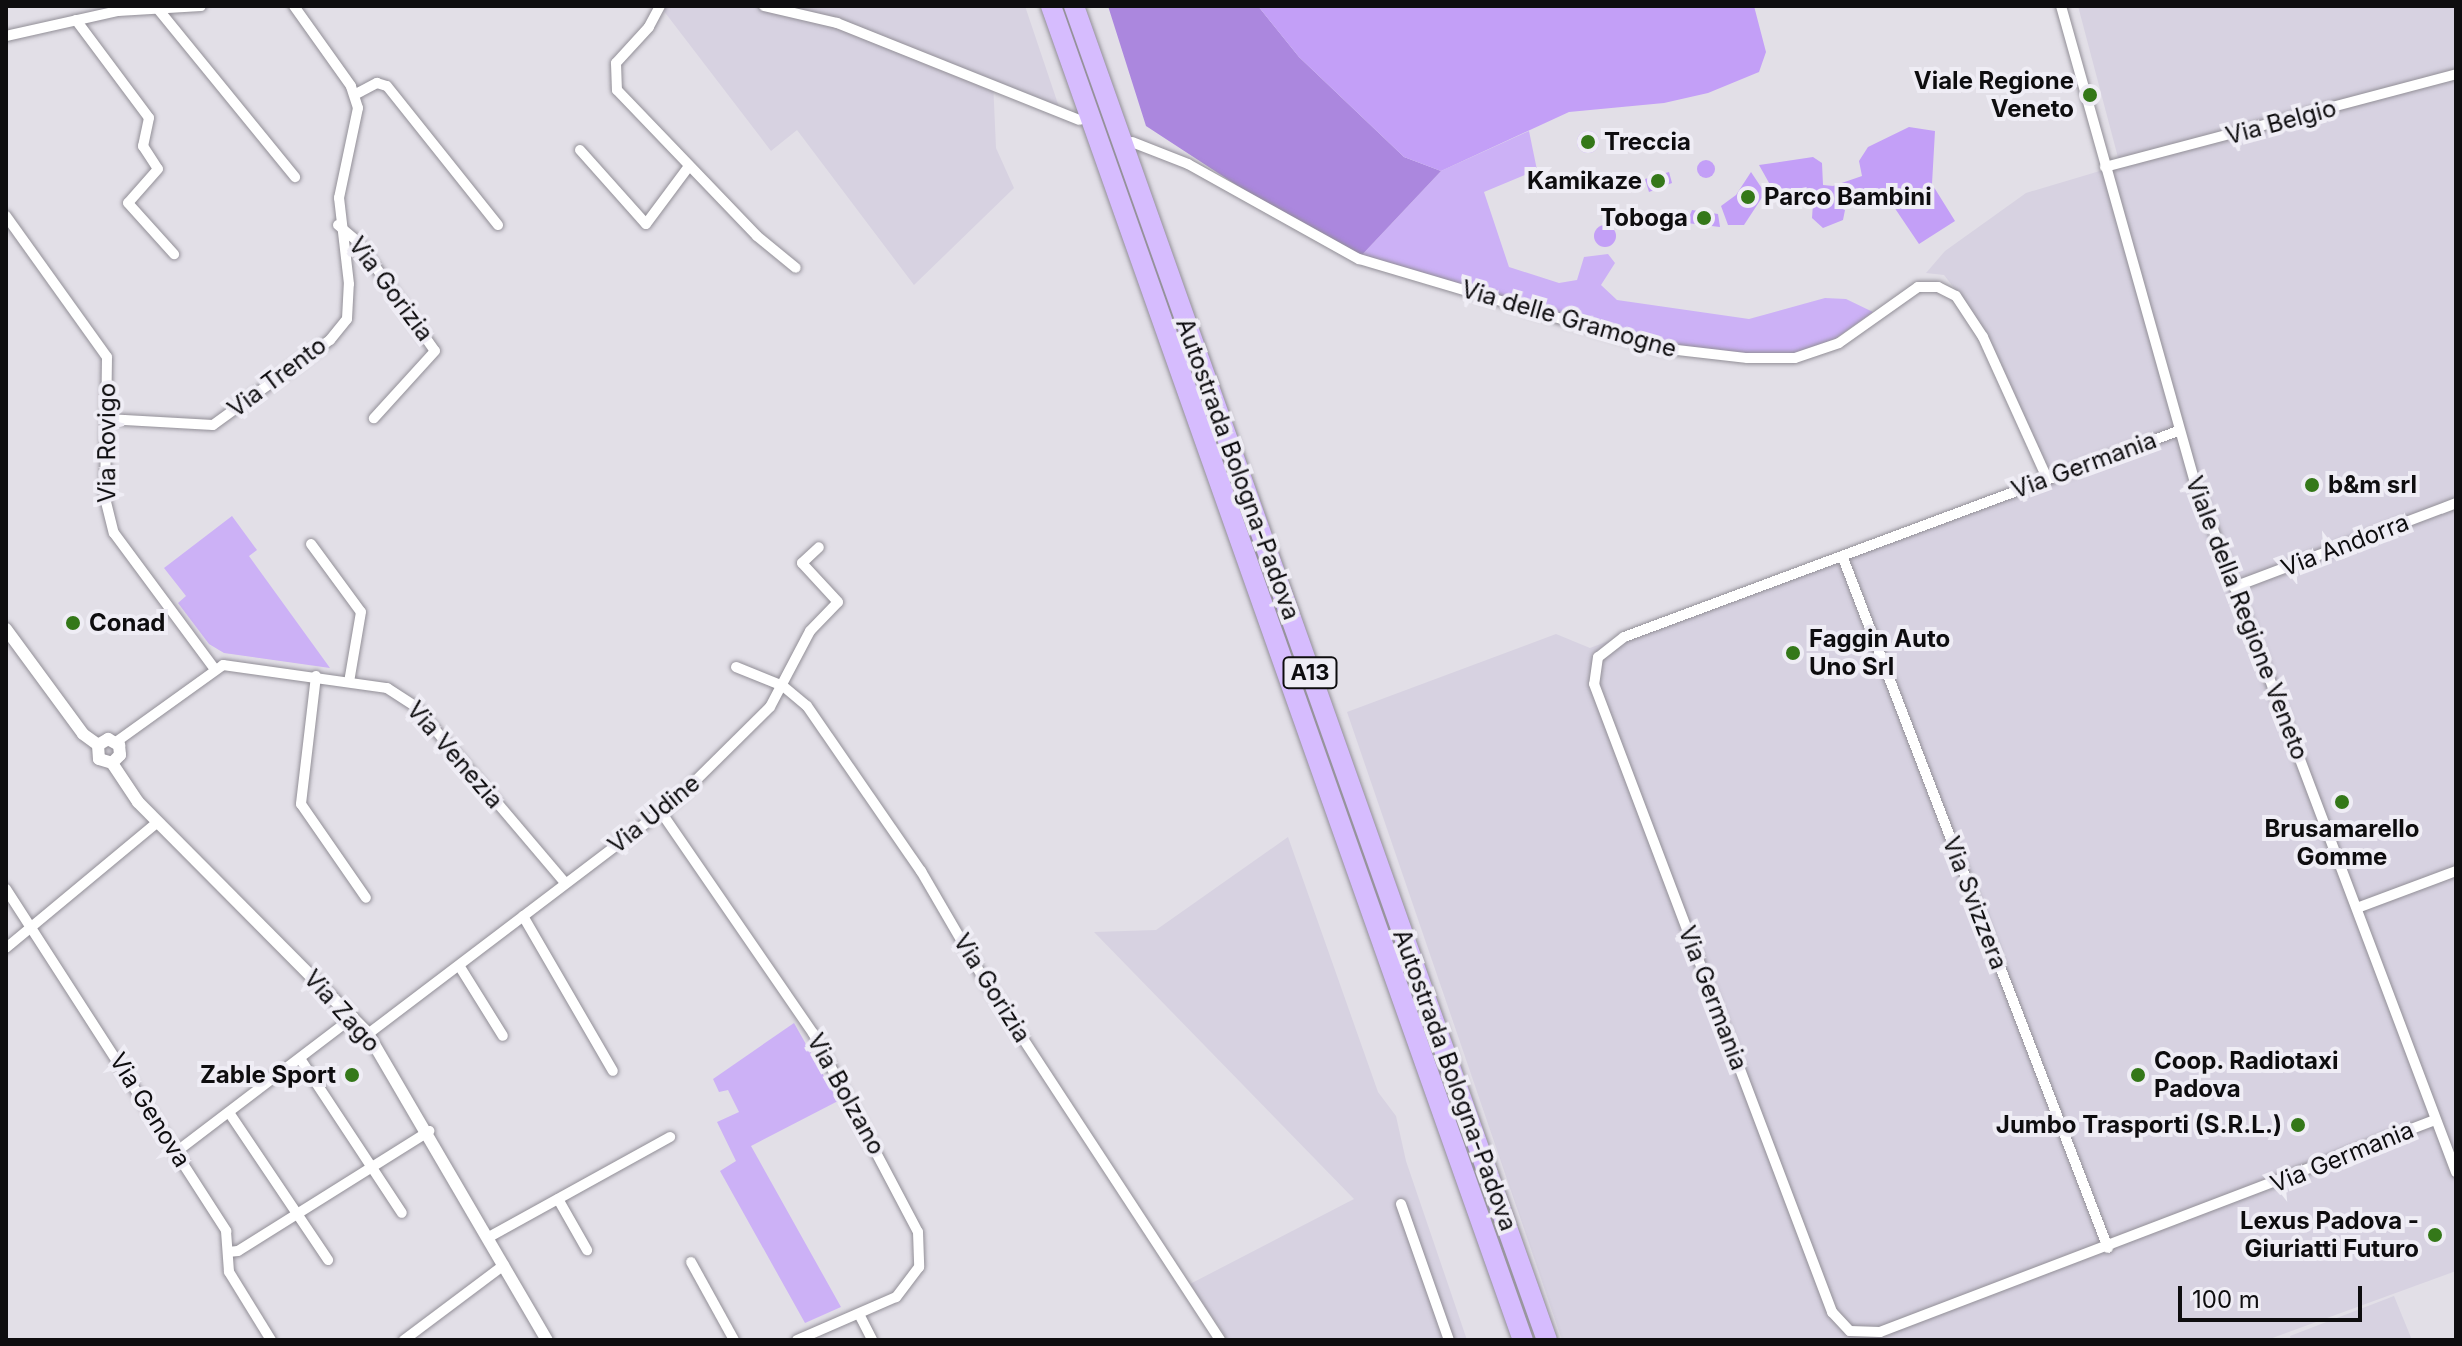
<!DOCTYPE html>
<style>
body{margin:0}
#map{position:relative;width:2462px;height:1346px;overflow:hidden;background:#e2dfe7;font-family:Inter,sans-serif}
div>[style]{position:absolute}
[style*='--x']{left:calc(var(--x)*1px);top:calc(var(--y)*1px);width:calc(var(--w)*1px);rotate:calc(var(--a)*1deg)}
.built>*{inset:0;background:#d7d2e1}
.green>*{inset:0;background:#ccb1f6}
.forest>*{inset:0;background:#ab87de}
.water>*{inset:0;background:#c39ff7}
.round{border-radius:50%}
.roads{filter:drop-shadow(0 0 2px #928f97) drop-shadow(0 0 2px #928f97)}
.minor>*{height:10px;margin:-5px;padding:0 5px;transform-origin:5px;border-radius:5px;background:#fff}
.tertiary>*{height:12px;margin:-6px;padding:0 6px;transform-origin:6px;border-radius:6px;background:#fff}
.motorway>*{height:20px;margin:-10px;padding:0 10px;transform-origin:10px;border-radius:10px;background:#d6bcfe}
.dots>*{width:22px;height:22px;translate:-50% -50%;box-sizing:border-box;border:4px solid #efedf5;border-radius:50%}
span{translate:-50% -50%;white-space:nowrap;text-align:center;line-height:1.15;-webkit-text-stroke:8px #efedf5;paint-order:stroke}
.shield-label span{padding:2px 6px;background:#efedf5;border:2px solid;border-radius:6px;-webkit-text-stroke-width:0}
.shield-label{font-size:22px;color:#0e0d0f;font-weight:700}
.poi-label{font-size:24px;color:#0e0d0f;font-weight:700}
.right{translate:-100% -50%;text-align:right}
.left{translate:0 -50%;text-align:left}
.street-label{font-size:24px;color:#0e0d0f}
.frame{position:absolute;inset:0;border:8px solid #0e0d0f;pointer-events:none}
.scale{position:absolute;left:2178px;top:1286px;width:184px;height:36px;box-sizing:border-box;border:4px solid #0e0d0f;border-top:0;padding-left:10px;font-size:24px;line-height:28px;white-space:nowrap;color:#0e0d0f;-webkit-text-stroke:6px #efedf5;paint-order:stroke}
</style>
<div id="map">
<div class="built">
<i style="clip-path:polygon(660px 6px,1025px 6px,1059px 107px,993px 81px,996px 148px,1014px 188px,914px 285px,797px 130px,771px 151px)"></i>
<i style="clip-path:polygon(2078px 6px,2456px 6px,2456px 1271px,2267px 1340px,1562px 1340px,1347px 712px,1556px 634px,1590px 648px,2045px 474px,1958px 293px,1944px 275px,1926px 273px,1945px 251px,2026px 193px,2120px 165px)"></i>
<i style="clip-path:polygon(1288px 837px,1378px 1092px,1396px 1116px,1406px 1161px,1467px 1340px,1228px 1340px,1190px 1284px,1354px 1199px,1094px 932px,1156px 930px)"></i>
<i style="clip-path:polygon(2394px 1296px,2412px 1340px,2291px 1340px,2290px 1336px)"></i>
</div>
<div class="green">
<i style="clip-path:polygon(1529px 131px,1537px 170px,1484px 192px,1509px 267px,1559px 283px,1577px 280px,1584px 257px,1608px 254px,1615px 263px,1601px 285px,1617px 300px,1749px 319px,1825px 298px,1846px 299px,1873px 312px,1835px 339px,1795px 354px,1746px 363px,1660px 346px,1359px 258px,1441px 171px)"></i>
<i style="clip-path:polygon(232px 516px,257px 550px,249px 556px,330px 668px,224px 653px,209px 644px,178px 603px,186px 596px,164px 568px)"></i>
<i style="clip-path:polygon(794px 1023px,838px 1101px,751px 1146px,841px 1307px,805px 1323px,720px 1171px,736px 1161px,717px 1122px,739px 1112px,728px 1090px,719px 1092px,713px 1079px)"></i>
</div>
<div class="forest">
<i style="clip-path:polygon(1108px 6px,1258px 6px,1299px 57px,1404px 157px,1441px 171px,1359px 258px,1299px 226px,1146px 126px)"></i>
</div>
<div class="water">
<i style="clip-path:polygon(1258px 6px,1754px 6px,1766px 52px,1759px 72px,1708px 93px,1664px 103px,1569px 112px,1441px 171px,1404px 157px,1299px 57px)"></i>
<i style="clip-path:polygon(1909px 127px,1935px 131px,1932px 184px,1955px 221px,1919px 244px,1894px 207px,1873px 203px,1862px 191px,1843px 194px,1838px 207px,1845px 210px,1843px 220px,1823px 228px,1812px 218px,1813px 203px,1790px 201px,1773px 190px,1759px 165px,1813px 157px,1822px 163px,1823px 185px,1833px 186px,1862px 176px,1859px 161px,1868px 147px)"></i>
<i class="round" style="left:1577px;top:131px;width:22px;height:22px"></i>
<i class="round" style="left:1697px;top:160px;width:18px;height:18px"></i>
<i style="clip-path:polygon(1669px 172px,1672px 183px,1649px 192px,1645px 179px)"></i>
<i style="clip-path:polygon(1751px 172px,1765px 193px,1744px 225px,1728px 225px,1721px 206px,1736px 195px)"></i>
<i style="clip-path:polygon(1692px 210px,1718px 214px,1720px 227px,1687px 223px)"></i>
<i class="round" style="left:1594px;top:225px;width:22px;height:22px"></i>
</div>
<div class="roads">
<div class="minor">
<i style="--x:660;--y:6;--w:24;--a:118"></i>
<i style="--x:649;--y:27;--w:49;--a:132.5"></i>
<i style="--x:616;--y:63;--w:27;--a:88"></i>
<i style="--x:617;--y:90;--w:202;--a:46.2"></i>
<i style="--x:757;--y:236;--w:50;--a:39.4"></i>
<i style="--x:764;--y:6;--w:75;--a:13.1"></i>
<i style="--x:837;--y:23;--w:261;--a:21.8"></i>
<i style="--x:2061;--y:6;--w:491;--a:74.3"></i>
<i style="--x:2194;--y:479;--w:741;--a:69.29"></i>
<i style="--x:158;--y:9;--w:217;--a:50.8"></i>
<i style="--x:76;--y:20;--w:122;--a:53.3"></i>
<i style="--x:149;--y:118;--w:29;--a:102"></i>
<i style="--x:143;--y:146;--w:27;--a:57"></i>
<i style="--x:158;--y:169;--w:45;--a:131.4"></i>
<i style="--x:128;--y:203;--w:69;--a:48"></i>
<i style="--x:6;--y:36;--w:115;--a:-12.6"></i>
<i style="--x:118;--y:11;--w:83;--a:-3.4"></i>
<i style="--x:356;--y:94;--w:24;--a:-28"></i>
<i style="--x:377;--y:83;--w:10;--a:17"></i>
<i style="--x:387;--y:86;--w:178;--a:51.4"></i>
<i style="--x:1132;--y:142;--w:60;--a:21.4"></i>
<i style="--x:1188;--y:164;--w:196;--a:29.1"></i>
<i style="--x:1359;--y:259;--w:314;--a:16.5"></i>
<i style="--x:1660;--y:348;--w:88;--a:6.6"></i>
<i style="--x:1747;--y:358;--w:48;--a:0"></i>
<i style="--x:1795;--y:358;--w:46;--a:-18.8"></i>
<i style="--x:1839;--y:343;--w:97;--a:-35.3"></i>
<i style="--x:1918;--y:287;--w:20;--a:0"></i>
<i style="--x:1938;--y:287;--w:20;--a:27"></i>
<i style="--x:1956;--y:296;--w:49;--a:56.6"></i>
<i style="--x:1983;--y:337;--w:155;--a:65.6"></i>
<i style="--x:580;--y:150;--w:99;--a:48.3"></i>
<i style="--x:646;--y:224;--w:72;--a:-53.4"></i>
<i style="--x:2105;--y:167;--w:363;--a:-14.8"></i>
<i style="--x:6;--y:216;--w:173;--a:54.4"></i>
<i style="--x:107;--y:357;--w:141;--a:90.8"></i>
<i style="--x:105;--y:498;--w:36;--a:76"></i>
<i style="--x:114;--y:533;--w:168;--a:53.5"></i>
<i style="--x:338;--y:225;--w:26;--a:40"></i>
<i style="--x:358;--y:242;--w:133;--a:54.8"></i>
<i style="--x:435;--y:351;--w:91;--a:132.3"></i>
<i style="--x:107;--y:419;--w:106;--a:3.2"></i>
<i style="--x:213;--y:425;--w:145;--a:-36"></i>
<i style="--x:330;--y:340;--w:27;--a:-51"></i>
<i style="--x:347;--y:319;--w:35;--a:-87"></i>
<i style="--x:349;--y:284;--w:87;--a:-96.6"></i>
<i style="--x:339;--y:198;--w:92;--a:-78.1"></i>
<i style="--x:358;--y:108;--w:23;--a:-108"></i>
<i style="--x:351;--y:86;--w:98;--a:-125.5"></i>
<i style="--x:2178;--y:431;--w:591;--a:159.6"></i>
<i style="--x:1624;--y:637;--w:33;--a:142"></i>
<i style="--x:1598;--y:657;--w:27;--a:98"></i>
<i style="--x:1594;--y:684;--w:672;--a:69.24"></i>
<i style="--x:1832;--y:1312;--w:26;--a:47"></i>
<i style="--x:1850;--y:1331;--w:30;--a:2"></i>
<i style="--x:1880;--y:1332;--w:594;--a:-20.91"></i>
<i style="--x:311;--y:544;--w:84;--a:53.7"></i>
<i style="--x:361;--y:612;--w:71;--a:99.7"></i>
<i style="--x:1843;--y:558;--w:739;--a:68.99"></i>
<i style="--x:2234;--y:587;--w:237;--a:-20.7"></i>
<i style="--x:736;--y:667;--w:51;--a:22"></i>
<i style="--x:783;--y:686;--w:31;--a:40"></i>
<i style="--x:807;--y:706;--w:201;--a:55.4"></i>
<i style="--x:921;--y:871;--w:121;--a:59.8"></i>
<i style="--x:982;--y:976;--w:435;--a:56.8"></i>
<i style="--x:316;--y:676;--w:129;--a:96.7"></i>
<i style="--x:301;--y:804;--w:114;--a:55.3"></i>
<i style="--x:116;--y:742;--w:132;--a:-35.7"></i>
<i style="--x:223;--y:665;--w:166;--a:8"></i>
<i style="--x:387;--y:688;--w:35;--a:33"></i>
<i style="--x:416;--y:707;--w:231;--a:49.7"></i>
<i style="--x:661;--y:812;--w:268;--a:55.5"></i>
<i style="--x:813;--y:1033;--w:225;--a:62.2"></i>
<i style="--x:918;--y:1232;--w:35;--a:88"></i>
<i style="--x:919;--y:1267;--w:38;--a:127"></i>
<i style="--x:896;--y:1297;--w:108;--a:156.5"></i>
<i style="--x:6;--y:889;--w:407;--a:57.2"></i>
<i style="--x:226;--y:1231;--w:41;--a:85.8"></i>
<i style="--x:229;--y:1272;--w:80;--a:58.3"></i>
<i style="--x:2357;--y:908;--w:106;--a:-20.5"></i>
<i style="--x:523;--y:916;--w:179;--a:59.9"></i>
<i style="--x:6;--y:948;--w:197;--a:-39.7"></i>
<i style="--x:460;--y:967;--w:81;--a:58.1"></i>
<i style="--x:368;--y:1034;--w:387;--a:-37.2"></i>
<i style="--x:676;--y:800;--w:132;--a:-44.7"></i>
<i style="--x:770;--y:707;--w:86;--a:-62.2"></i>
<i style="--x:810;--y:631;--w:40;--a:-46"></i>
<i style="--x:838;--y:602;--w:53;--a:-132.7"></i>
<i style="--x:802;--y:563;--w:23;--a:-43"></i>
<i style="--x:301;--y:1060;--w:183;--a:56.6"></i>
<i style="--x:230;--y:1114;--w:176;--a:56.1"></i>
<i style="--x:176;--y:1152;--w:223;--a:-37.3"></i>
<i style="--x:558;--y:1199;--w:59;--a:60.4"></i>
<i style="--x:1401;--y:1204;--w:144;--a:70.6"></i>
<i style="--x:489;--y:1237;--w:207;--a:-28.9"></i>
<i style="--x:228;--y:1252;--w:10;--a:-6"></i>
<i style="--x:238;--y:1251;--w:226;--a:-32.1"></i>
<i style="--x:691;--y:1262;--w:89;--a:61.1"></i>
<i style="--x:859;--y:1314;--w:29;--a:63"></i>
<i style="--x:404;--y:1340;--w:125;--a:-36.9"></i>
</div>
<div class="tertiary">
<i style="--x:6;--y:629;--w:130;--a:53.7"></i>
<i style="--x:83;--y:734;--w:19;--a:36"></i>
<i style="--x:98;--y:745;--w:12;--a:-31"></i>
<i style="--x:108;--y:739;--w:13;--a:29"></i>
<i style="--x:119;--y:745;--w:10;--a:84"></i>
<i style="--x:120;--y:755;--w:11;--a:135"></i>
<i style="--x:98;--y:745;--w:14;--a:86"></i>
<i style="--x:99;--y:759;--w:14;--a:17"></i>
<i style="--x:112;--y:763;--w:47;--a:56.3"></i>
<i style="--x:138;--y:802;--w:327;--a:45.2"></i>
<i style="--x:368;--y:1034;--w:355;--a:59.7"></i>
</div>
<div class="motorway">
<i style="--x:1051;--y:6;--w:1415;--a:70.52"></i>
<i style="--x:1074;--y:6;--w:1415;--a:70.48"></i>
</div>
</div>
<div class="dots">
<i style="left:2090px;top:95px;background:#347819"></i>
<i style="left:1588px;top:142px;background:#347819"></i>
<i style="left:1658px;top:181px;background:#347819"></i>
<i style="left:1748px;top:197px;background:#347819"></i>
<i style="left:1704px;top:218px;background:#347819"></i>
<i style="left:2312px;top:485px;background:#347819"></i>
<i style="left:73px;top:623px;background:#347819"></i>
<i style="left:1793px;top:653px;background:#347819"></i>
<i style="left:2342px;top:802px;background:#347819"></i>
<i style="left:352px;top:1075px;background:#347819"></i>
<i style="left:2138px;top:1075px;background:#347819"></i>
<i style="left:2298px;top:1125px;background:#347819"></i>
<i style="left:2435px;top:1235px;background:#347819"></i>
</div>
<div class="shield-label">
<span style="left:1310px;top:673px">A13</span>
</div>
<div class="poi-label">
<span class="right" style="left:2074px;top:95px">Viale Regione<br>Veneto</span>
<span class="left" style="left:1604px;top:142px">Treccia</span>
<span class="right" style="left:1642px;top:181px">Kamikaze</span>
<span class="left" style="left:1764px;top:197px">Parco Bambini</span>
<span class="right" style="left:1688px;top:218px">Toboga</span>
<span class="left" style="left:2328px;top:485px">b&amp;m srl</span>
<span class="left" style="left:89px;top:623px">Conad</span>
<span class="left" style="left:1809px;top:653px">Faggin Auto<br>Uno Srl</span>
<span style="left:2342px;top:843px">Brusamarello<br>Gomme</span>
<span class="left" style="left:2154px;top:1075px">Coop. Radiotaxi<br>Padova</span>
<span class="right" style="left:336px;top:1075px">Zable Sport</span>
<span class="right" style="left:2282px;top:1125px">Jumbo Trasporti (S.R.L.)</span>
<span class="right" style="left:2419px;top:1235px">Lexus Padova -<br>Giuriatti Futuro</span>
</div>
<div class="street-label">
<span style="left:2281px;top:122px;rotate:-15deg">Via Belgio</span>
<span style="left:391px;top:289px;rotate:53deg">Via Gorizia</span>
<span style="left:1569px;top:319px;rotate:16deg">Via delle Gramogne</span>
<span style="left:277px;top:377px;rotate:-37deg">Via Trento</span>
<span style="left:107px;top:443px;rotate:-90deg">Via Rovigo</span>
<span style="left:2084px;top:465px;rotate:-20deg">Via Germania</span>
<span style="left:1238px;top:469px;rotate:70deg">Autostrada Bologna-Padova</span>
<span style="left:2345px;top:545px;rotate:-21deg">Via Andorra</span>
<span style="left:2247px;top:618px;rotate:69deg">Viale della Regione Veneto</span>
<span style="left:455px;top:755px;rotate:49deg">Via Venezia</span>
<span style="left:654px;top:814px;rotate:-39deg">Via Udine</span>
<span style="left:1975px;top:903px;rotate:69deg">Via Svizzera</span>
<span style="left:992px;top:988px;rotate:58deg">Via Gorizia</span>
<span style="left:1713px;top:998px;rotate:69deg">Via Germania</span>
<span style="left:342px;top:1011px;rotate:48deg">Via Zago</span>
<span style="left:1455px;top:1080px;rotate:70deg">Autostrada Bologna-Padova</span>
<span style="left:846px;top:1094px;rotate:61deg">Via Bolzano</span>
<span style="left:150px;top:1110px;rotate:58deg">Via Genova</span>
<span style="left:2342px;top:1157px;rotate:-22deg">Via Germania</span>
</div>
<div class="frame"></div>
<div class="scale">100 m</div>
</div>
